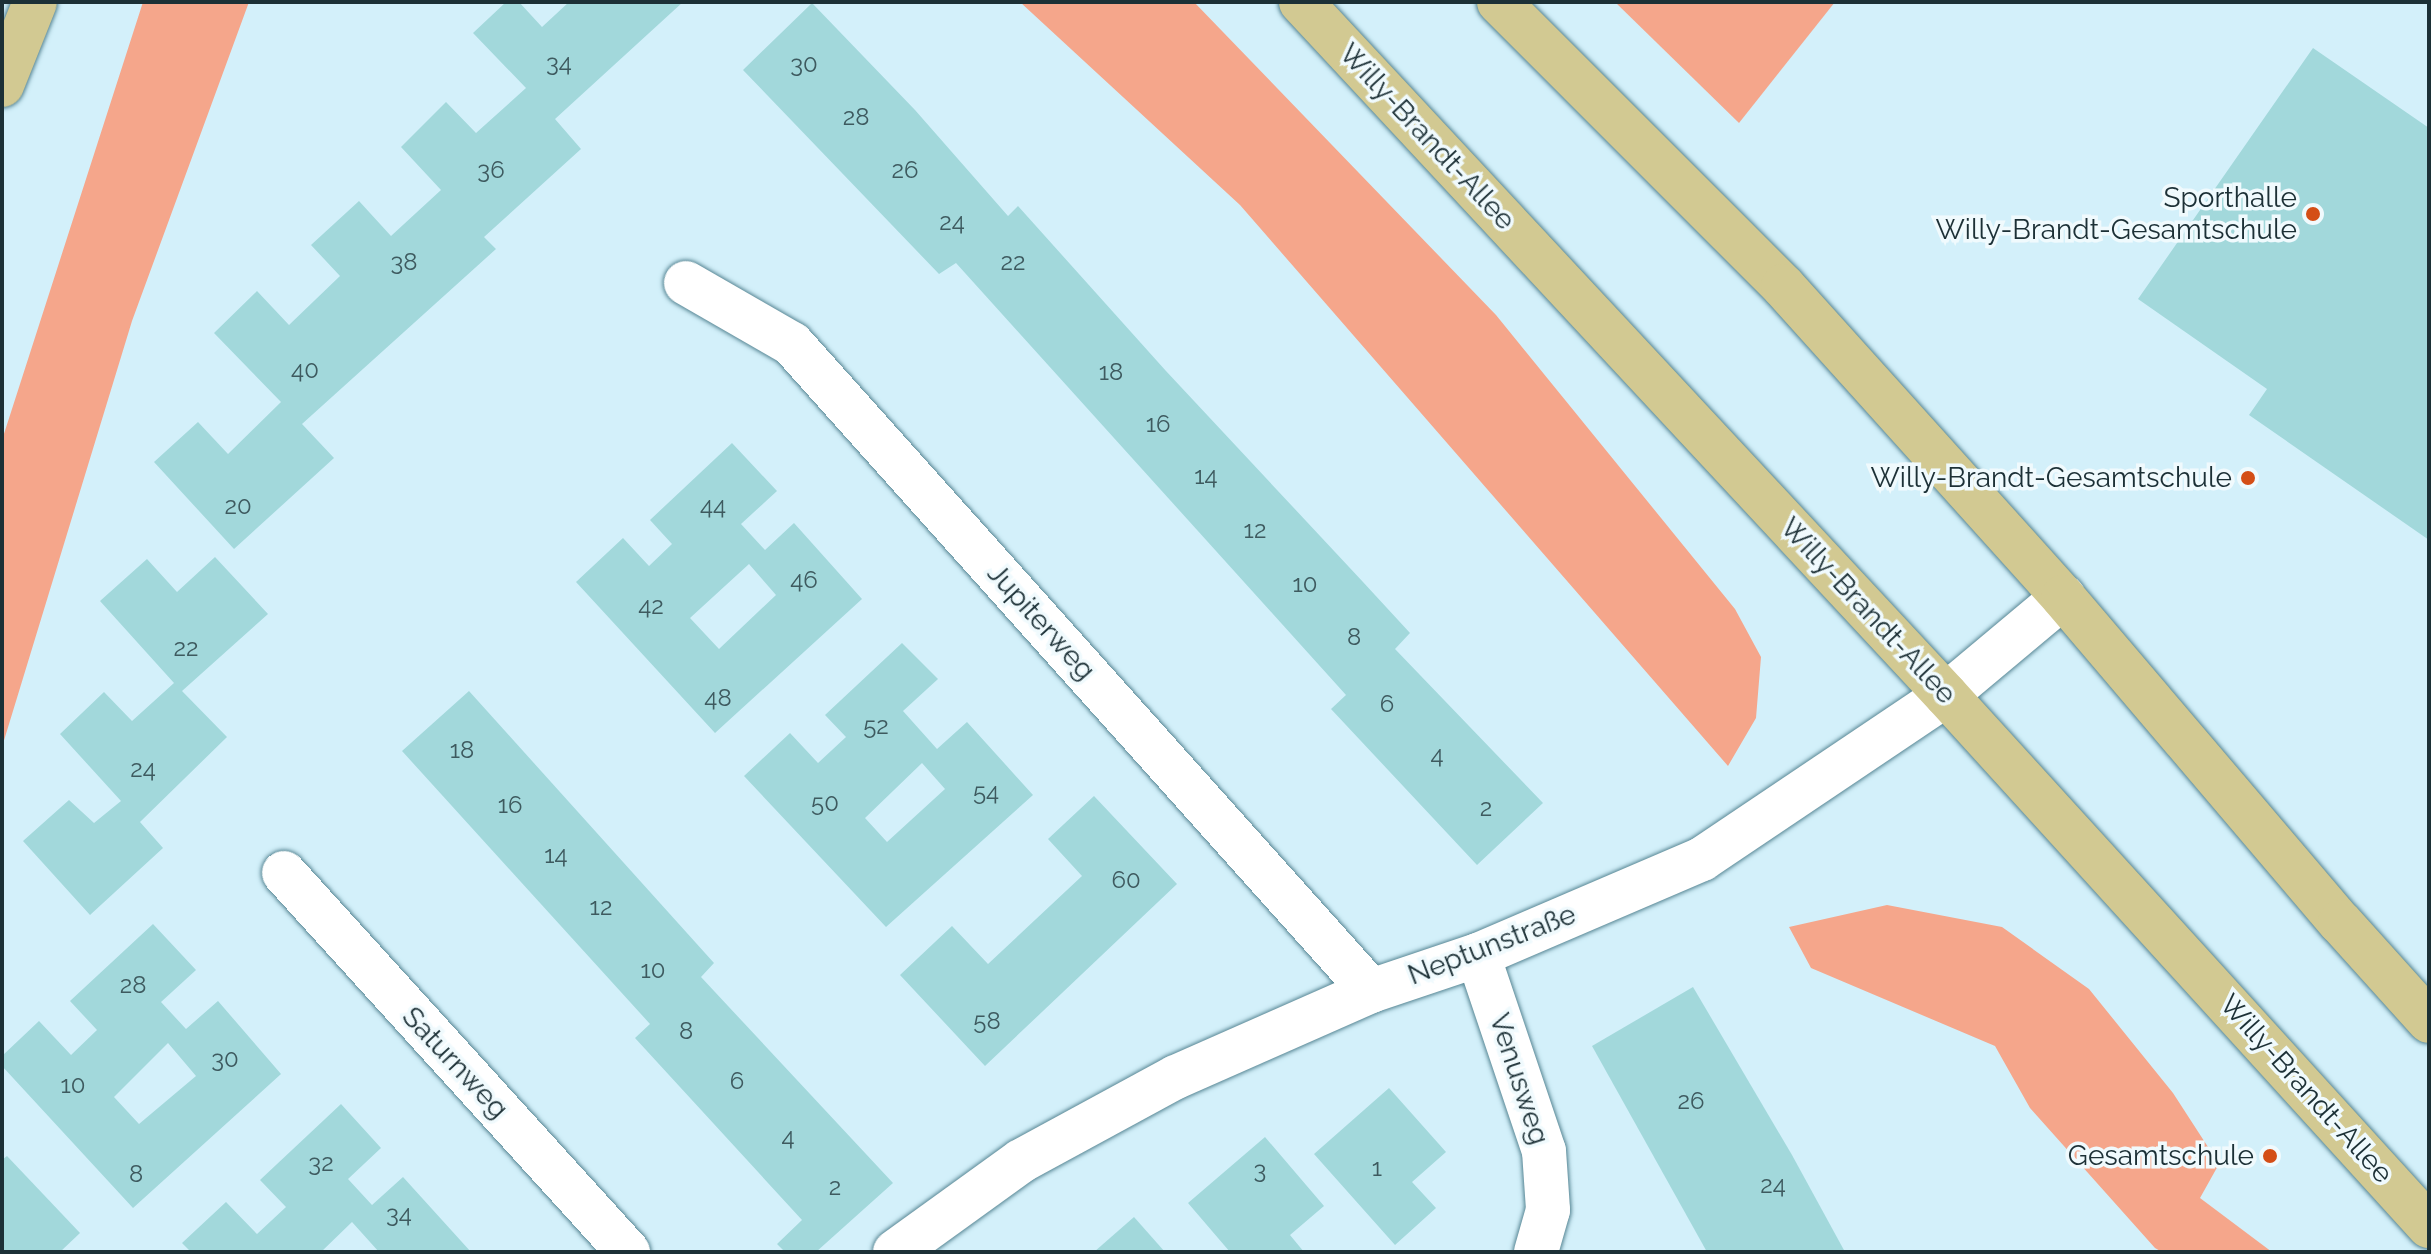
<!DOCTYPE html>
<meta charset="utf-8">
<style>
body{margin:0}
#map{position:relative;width:2431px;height:1254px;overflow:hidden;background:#d3f0fa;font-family:Raleway,sans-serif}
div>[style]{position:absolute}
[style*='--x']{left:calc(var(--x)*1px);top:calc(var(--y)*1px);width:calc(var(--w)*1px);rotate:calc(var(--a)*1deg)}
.green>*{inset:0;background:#f5a68b}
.building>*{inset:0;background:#a2d8db}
.roads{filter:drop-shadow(0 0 2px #578694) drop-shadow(0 0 2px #578694)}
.street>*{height:44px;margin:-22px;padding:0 22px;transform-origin:22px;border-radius:22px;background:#fff}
.primary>*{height:44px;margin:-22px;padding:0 22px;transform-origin:22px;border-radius:22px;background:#d2c992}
.dots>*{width:22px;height:22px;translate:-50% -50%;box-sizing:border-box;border:4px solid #f0fafd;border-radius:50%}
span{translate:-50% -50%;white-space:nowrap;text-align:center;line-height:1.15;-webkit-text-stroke:7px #f0fafd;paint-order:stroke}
.number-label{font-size:24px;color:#3e5a5f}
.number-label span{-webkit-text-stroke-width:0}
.street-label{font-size:28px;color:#1c3036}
.poi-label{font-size:28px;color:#1c3036}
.right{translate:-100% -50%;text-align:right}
.frame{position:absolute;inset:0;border:4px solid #1c3036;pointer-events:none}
</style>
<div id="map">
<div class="green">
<i style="clip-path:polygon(143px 2px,249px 2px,132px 321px,2px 747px,2px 440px)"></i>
<i style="clip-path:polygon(1020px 2px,1194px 2px,1496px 315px,1735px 609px,1761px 657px,1756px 718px,1728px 766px,1240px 205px)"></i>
<i style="clip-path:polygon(1615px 2px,1835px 2px,1739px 123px)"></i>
<i style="clip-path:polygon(1887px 905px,2002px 927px,2089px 989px,2173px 1093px,2219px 1164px,2200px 1198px,2272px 1252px,2162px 1252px,2155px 1248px,2030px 1108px,1995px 1046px,1811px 968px,1789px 927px)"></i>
</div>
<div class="building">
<i style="clip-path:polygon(506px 2px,519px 2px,542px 27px,569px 2px,683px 2px,555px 119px,581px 149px,484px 237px,496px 249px,302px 424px,334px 458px,234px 549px,154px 462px,198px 422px,228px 454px,281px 402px,214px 333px,257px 291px,289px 325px,340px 276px,311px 245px,359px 201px,391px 236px,441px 190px,401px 147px,446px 102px,476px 133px,526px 88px,473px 33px)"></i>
<i style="clip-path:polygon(812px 3px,915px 110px,1008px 216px,1018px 206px,1166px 371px,1363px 582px,1410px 633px,1395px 649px,1543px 803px,1477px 865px,1331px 709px,1346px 695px,956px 263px,939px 274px,743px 70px)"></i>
<i style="clip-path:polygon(2313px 48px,2429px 128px,2429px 540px,2249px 415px,2267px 389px,2138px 299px)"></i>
<i style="clip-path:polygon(evenodd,732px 443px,777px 491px,741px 524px,765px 550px,794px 523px,862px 599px,715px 733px,576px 582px,623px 538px,649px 566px,672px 544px,650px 520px,732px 443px,749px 564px,776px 595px,719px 649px,690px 618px,749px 564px)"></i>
<i style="clip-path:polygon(215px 557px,268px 614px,182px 691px,227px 737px,140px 822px,163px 848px,90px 915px,23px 841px,69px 800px,94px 823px,121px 801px,60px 734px,104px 692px,132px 721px,174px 683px,100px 601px,147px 559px,177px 592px)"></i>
<i style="clip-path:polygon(evenodd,902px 643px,938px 679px,903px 711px,937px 749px,967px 722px,1033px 795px,886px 927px,744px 776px,790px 733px,818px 763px,846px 737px,825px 715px,902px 643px,922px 763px,945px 789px,887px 842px,865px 818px,922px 763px)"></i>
<i style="clip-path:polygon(469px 691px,714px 963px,701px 977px,893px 1183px,816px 1252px,785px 1252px,777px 1244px,802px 1220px,635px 1038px,650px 1024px,402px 751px)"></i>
<i style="clip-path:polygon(1094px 796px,1177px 884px,985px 1066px,900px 975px,952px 926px,988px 964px,1082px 876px,1048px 839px)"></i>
<i style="clip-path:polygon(evenodd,153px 924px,196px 970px,161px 1002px,186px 1029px,218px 1001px,281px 1074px,133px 1208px,2px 1066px,2px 1056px,39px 1021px,71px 1055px,97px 1030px,70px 1001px,153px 924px,168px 1043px,196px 1076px,139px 1124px,114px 1097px,168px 1043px)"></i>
<i style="clip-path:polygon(1693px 987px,1792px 1155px,1845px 1252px,1707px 1252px,1592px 1046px)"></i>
<i style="clip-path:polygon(1389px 1088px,1446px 1152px,1412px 1182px,1436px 1208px,1395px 1245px,1314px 1154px)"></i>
<i style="clip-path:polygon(341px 1104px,381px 1148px,348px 1179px,372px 1205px,403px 1177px,471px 1252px,379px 1252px,352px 1222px,321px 1252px,191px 1252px,182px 1243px,226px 1202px,257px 1234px,286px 1207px,260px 1180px)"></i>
<i style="clip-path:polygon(1265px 1137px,1324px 1206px,1290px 1235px,1304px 1252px,1230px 1252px,1188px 1203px)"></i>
<i style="clip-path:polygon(7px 1156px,80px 1233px,60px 1252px,2px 1252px,2px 1160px)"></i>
<i style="clip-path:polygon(1134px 1217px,1165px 1252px,1094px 1252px)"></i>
</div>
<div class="roads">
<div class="street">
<i style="--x:686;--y:283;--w:122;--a:29.9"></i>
<i style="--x:792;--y:344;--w:868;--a:48.17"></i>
<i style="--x:284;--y:873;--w:512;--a:47.77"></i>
<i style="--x:1478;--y:955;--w:207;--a:71.4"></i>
<i style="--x:1544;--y:1151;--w:59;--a:86.1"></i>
<i style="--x:1548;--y:1210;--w:44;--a:105.9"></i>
<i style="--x:895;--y:1252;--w:155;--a:-35.8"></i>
<i style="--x:1021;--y:1161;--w:176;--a:-28.5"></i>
<i style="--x:1176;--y:1077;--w:213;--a:-23.8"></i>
<i style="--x:1371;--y:991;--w:113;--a:-18.6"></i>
<i style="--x:1478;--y:955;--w:244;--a:-23.2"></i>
<i style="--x:1702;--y:859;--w:294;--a:-33.9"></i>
<i style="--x:1946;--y:695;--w:153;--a:-39.9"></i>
</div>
<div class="primary">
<i style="--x:1301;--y:2;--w:947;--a:47.05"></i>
<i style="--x:1946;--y:695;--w:718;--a:47.71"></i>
<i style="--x:1499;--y:2;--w:402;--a:45"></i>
<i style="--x:1783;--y:286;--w:418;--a:48"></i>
<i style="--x:2063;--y:597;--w:427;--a:49.6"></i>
<i style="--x:2340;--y:922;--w:133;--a:48"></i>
<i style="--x:2;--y:85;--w:89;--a:-68.3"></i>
</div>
</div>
<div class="dots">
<i style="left:2313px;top:214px;background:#d44e16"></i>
<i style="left:2248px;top:478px;background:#d44e16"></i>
<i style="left:2270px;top:1156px;background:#d44e16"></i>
</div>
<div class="number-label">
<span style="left:559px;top:63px">34</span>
<span style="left:804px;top:64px">30</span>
<span style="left:856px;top:117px">28</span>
<span style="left:491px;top:170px">36</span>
<span style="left:905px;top:170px">26</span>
<span style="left:952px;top:222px">24</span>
<span style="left:404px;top:262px">38</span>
<span style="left:1013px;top:262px">22</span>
<span style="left:305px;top:370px">40</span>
<span style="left:1111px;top:372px">18</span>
<span style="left:1158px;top:424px">16</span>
<span style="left:1206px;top:476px">14</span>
<span style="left:238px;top:506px">20</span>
<span style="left:713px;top:506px">44</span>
<span style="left:1255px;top:530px">12</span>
<span style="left:804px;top:580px">46</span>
<span style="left:1305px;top:584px">10</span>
<span style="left:651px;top:606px">42</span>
<span style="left:1354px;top:637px">8</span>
<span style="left:186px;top:648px">22</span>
<span style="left:718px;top:698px">48</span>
<span style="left:1387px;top:704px">6</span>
<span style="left:876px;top:726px">52</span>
<span style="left:462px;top:750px">18</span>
<span style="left:1437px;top:755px">4</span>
<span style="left:143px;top:769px">24</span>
<span style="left:986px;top:792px">54</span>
<span style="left:825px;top:803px">50</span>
<span style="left:510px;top:805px">16</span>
<span style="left:1486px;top:808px">2</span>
<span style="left:556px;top:855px">14</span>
<span style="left:1126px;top:880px">60</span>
<span style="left:601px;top:907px">12</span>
<span style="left:653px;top:970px">10</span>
<span style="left:133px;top:985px">28</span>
<span style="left:987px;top:1021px">58</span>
<span style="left:686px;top:1031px">8</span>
<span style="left:225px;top:1059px">30</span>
<span style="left:737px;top:1081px">6</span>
<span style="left:73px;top:1085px">10</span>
<span style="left:1691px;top:1101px">26</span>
<span style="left:788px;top:1137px">4</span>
<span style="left:321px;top:1163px">32</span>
<span style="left:1377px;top:1168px">1</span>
<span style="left:1260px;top:1170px">3</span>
<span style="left:136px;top:1174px">8</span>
<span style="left:1773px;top:1185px">24</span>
<span style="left:835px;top:1187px">2</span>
<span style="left:399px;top:1214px">34</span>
</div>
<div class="street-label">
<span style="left:1427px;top:137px;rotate:47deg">Willy-Brandt-Allee</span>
<span style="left:1868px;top:611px;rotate:47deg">Willy-Brandt-Allee</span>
<span style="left:1041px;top:622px;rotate:48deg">Jupiterweg</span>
<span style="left:1492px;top:945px;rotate:-21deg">Neptunstraße</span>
<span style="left:455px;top:1063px;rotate:47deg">Saturnweg</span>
<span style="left:1519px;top:1079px;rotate:72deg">Venusweg</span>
<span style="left:2306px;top:1089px;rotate:48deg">Willy-Brandt-Allee</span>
</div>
<div class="poi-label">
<span class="right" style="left:2297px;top:214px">Sporthalle<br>Willy-Brandt-Gesamtschule</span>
<span class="right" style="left:2232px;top:478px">Willy-Brandt-Gesamtschule</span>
<span class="right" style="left:2254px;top:1156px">Gesamtschule</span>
</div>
<div class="frame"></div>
</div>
